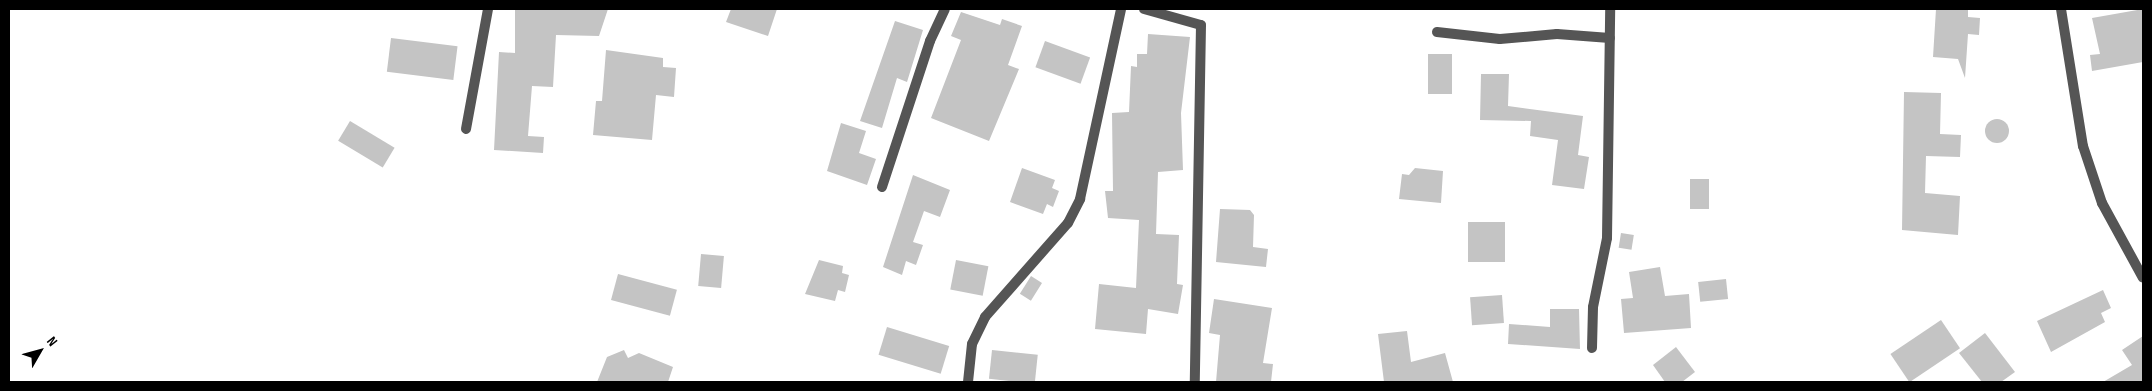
<!DOCTYPE html>
<style>
body{margin:0}
#map{position:relative;width:2152px;height:391px;overflow:hidden;background:#fff;font-family:"Sofia Sans Condensed",sans-serif}
div>[style]{position:absolute}
[style*='--x']{left:calc(var(--x)*1px);top:calc(var(--y)*1px);width:calc(var(--w)*1px);rotate:calc(var(--a)*1deg)}
.building>*{inset:0;background:#c4c4c4;transform-origin:0 0}
.round{border-radius:50%}
.minor>*{height:10px;margin:-5px;padding:0 5px;transform-origin:5px;border-radius:5px;background:#555}
.tertiary>*{height:10px;margin:-5px;padding:0 5px;transform-origin:5px;border-radius:5px;background:#555}
span{translate:-50% -50%;white-space:nowrap;text-align:center;line-height:1.15;-webkit-text-stroke:5px #fff;paint-order:stroke}
.frame{position:absolute;inset:0;border:10px solid #000;pointer-events:none}
.north{position:absolute;left:15px;top:326px;width:50px;height:50px;-webkit-text-stroke:4px #fff;paint-order:stroke;rotate:52deg;font-size:14px;font-weight:700;line-height:20px;text-align:center;color:#000}
.north::after{content:'';display:block;margin:auto;width:18px;height:22px;background:#000;clip-path:polygon(50% 0,100% 100%,50% 72%,0 100%)}
</style>
<div id="map">
<div class="building">
<i style="clip-path:polygon(515px 9px,608px 9px,599px 36px,556px 35px,553px 87px,532px 86px,528px 136px,544px 137px,543px 153px,494px 150px,499px 52px,515px 53px)"></i>
<i style="clip-path:polygon(731px 9px,777px 9px,768px 36px,726px 22px)"></i>
<i style="clip-path:polygon(1936px 9px,1968px 9px,1968px 17px,1980px 18px,1979px 35px,1968px 34px,1965px 78px,1958px 59px,1933px 57px)"></i>
<i style="clip-path:polygon(2143px 9px,2143px 62px,2092px 71px,2090px 55px,2100px 54px,2092px 18px)"></i>
<i style="clip-path:polygon(961px 12px,1000px 25px,1002px 19px,1022px 26px,1008px 65px,1019px 69px,989px 141px,931px 118px,961px 40px,951px 36px)"></i>
<i style="clip-path:polygon(895px 21px,923px 30px,907px 82px,897px 78px,882px 128px,860px 121px)"></i>
<i style="clip-path:polygon(1148px 34px,1190px 37px,1181px 113px,1183px 170px,1158px 172px,1156px 234px,1179px 235px,1177px 284px,1183px 285px,1178px 314px,1148px 309px,1146px 334px,1095px 329px,1099px 284px,1136px 288px,1139px 220px,1108px 218px,1105px 191px,1113px 191px,1112px 113px,1129px 112px,1131px 66px,1137px 67px,1137px 54px,1147px 54px)"></i>
<i style="left:391px;top:38px;width:67px;height:34px;rotate:7deg"></i>
<i style="left:1045px;top:41px;width:48px;height:28px;rotate:20deg"></i>
<i style="clip-path:polygon(606px 50px,663px 58px,663px 67px,676px 68px,674px 97px,656px 95px,652px 140px,593px 135px,596px 101px,602px 101px)"></i>
<i style="left:1428px;top:54px;width:24px;height:40px"></i>
<i style="clip-path:polygon(1481px 74px,1509px 74px,1508px 106px,1583px 116px,1578px 155px,1589px 157px,1584px 189px,1552px 185px,1558px 140px,1530px 136px,1531px 121px,1480px 120px)"></i>
<i style="clip-path:polygon(1904px 92px,1941px 93px,1940px 134px,1961px 135px,1960px 157px,1926px 156px,1925px 193px,1960px 196px,1958px 235px,1902px 230px)"></i>
<i class="round" style="left:1985px;top:119px;width:24px;height:24px"></i>
<i style="left:350px;top:121px;width:52px;height:23px;rotate:31deg"></i>
<i style="clip-path:polygon(841px 123px,866px 131px,859px 153px,876px 159px,867px 185px,827px 171px)"></i>
<i style="clip-path:polygon(1022px 168px,1055px 180px,1052px 188px,1059px 191px,1053px 207px,1047px 204px,1043px 214px,1010px 202px)"></i>
<i style="clip-path:polygon(1415px 168px,1443px 171px,1441px 203px,1399px 199px,1402px 174px,1409px 175px)"></i>
<i style="clip-path:polygon(913px 175px,950px 190px,940px 217px,924px 211px,913px 242px,923px 245px,916px 265px,906px 261px,902px 275px,883px 267px)"></i>
<i style="left:1690px;top:179px;width:19px;height:30px"></i>
<i style="clip-path:polygon(1220px 209px,1250px 210px,1254px 215px,1253px 247px,1268px 249px,1266px 267px,1216px 262px)"></i>
<i style="left:1468px;top:222px;width:37px;height:40px"></i>
<i style="left:1621px;top:233px;width:13px;height:15px;rotate:9deg"></i>
<i style="left:701px;top:254px;width:23px;height:32px;rotate:5deg"></i>
<i style="clip-path:polygon(819px 260px,843px 266px,842px 273px,849px 275px,845px 292px,838px 290px,835px 301px,805px 294px)"></i>
<i style="left:956px;top:260px;width:33px;height:30px;rotate:11deg"></i>
<i style="clip-path:polygon(1660px 267px,1665px 296px,1689px 294px,1691px 328px,1624px 333px,1621px 299px,1633px 298px,1629px 272px)"></i>
<i style="left:618px;top:274px;width:61px;height:27px;rotate:15deg"></i>
<i style="left:1031px;top:276px;width:13px;height:21px;rotate:32deg"></i>
<i style="left:1726px;top:279px;width:20px;height:28px;rotate:84deg"></i>
<i style="clip-path:polygon(2103px 290px,2111px 308px,2101px 313px,2105px 322px,2051px 352px,2037px 321px)"></i>
<i style="left:1502px;top:295px;width:28px;height:32px;rotate:86deg"></i>
<i style="clip-path:polygon(1214px 299px,1272px 308px,1263px 363px,1273px 364px,1271px 382px,1216px 382px,1220px 335px,1209px 333px)"></i>
<i style="clip-path:polygon(1550px 309px,1579px 309px,1580px 349px,1508px 344px,1509px 324px,1550px 327px)"></i>
<i style="left:1941px;top:320px;width:34px;height:61px;rotate:56deg"></i>
<i style="left:887px;top:327px;width:65px;height:29px;rotate:17deg"></i>
<i style="clip-path:polygon(1407px 331px,1411px 362px,1445px 353px,1453px 382px,1384px 382px,1378px 334px)"></i>
<i style="clip-path:polygon(1985px 333px,2015px 372px,2001px 382px,1982px 382px,1959px 353px)"></i>
<i style="clip-path:polygon(2143px 336px,2143px 382px,2103px 382px,2132px 365px,2122px 350px)"></i>
<i style="clip-path:polygon(1676px 347px,1695px 372px,1682px 382px,1665px 382px,1653px 365px)"></i>
<i style="clip-path:polygon(624px 350px,628px 358px,639px 353px,673px 367px,668px 382px,597px 382px,607px 357px)"></i>
<i style="left:992px;top:350px;width:46px;height:29px;rotate:6deg"></i>
</div>
<div class="minor">
<i style="--x:1144;--y:9;--w:59;--a:15.7"></i>
<i style="--x:1201;--y:25;--w:357;--a:91"></i>
<i style="--x:1437;--y:32;--w:63;--a:6.3"></i>
<i style="--x:1500;--y:39;--w:57;--a:-5"></i>
<i style="--x:1557;--y:34;--w:53;--a:4.3"></i>
<i style="--x:466;--y:129;--w:122;--a:-79.6"></i>
<i style="--x:882;--y:187;--w:154;--a:-71.8"></i>
<i style="--x:930;--y:41;--w:35;--a:-65"></i>
<i style="--x:1592;--y:348;--w:41;--a:-88.6"></i>
<i style="--x:1593;--y:307;--w:70;--a:-78.5"></i>
<i style="--x:1607;--y:238;--w:229;--a:-89.2"></i>
<i style="--x:968;--y:382;--w:38;--a:-84"></i>
<i style="--x:972;--y:344;--w:30;--a:-64"></i>
<i style="--x:985;--y:317;--w:125;--a:-48.6"></i>
<i style="--x:1068;--y:223;--w:27;--a:-63"></i>
<i style="--x:1080;--y:199;--w:194;--a:-77.8"></i>
</div>
<div class="tertiary">
<i style="--x:2061;--y:9;--w:139;--a:80.9"></i>
<i style="--x:2083;--y:146;--w:60;--a:71.6"></i>
<i style="--x:2102;--y:203;--w:85;--a:61.3"></i>
</div>
<div class="frame"></div>
<div class="north">N</div>
</div>
